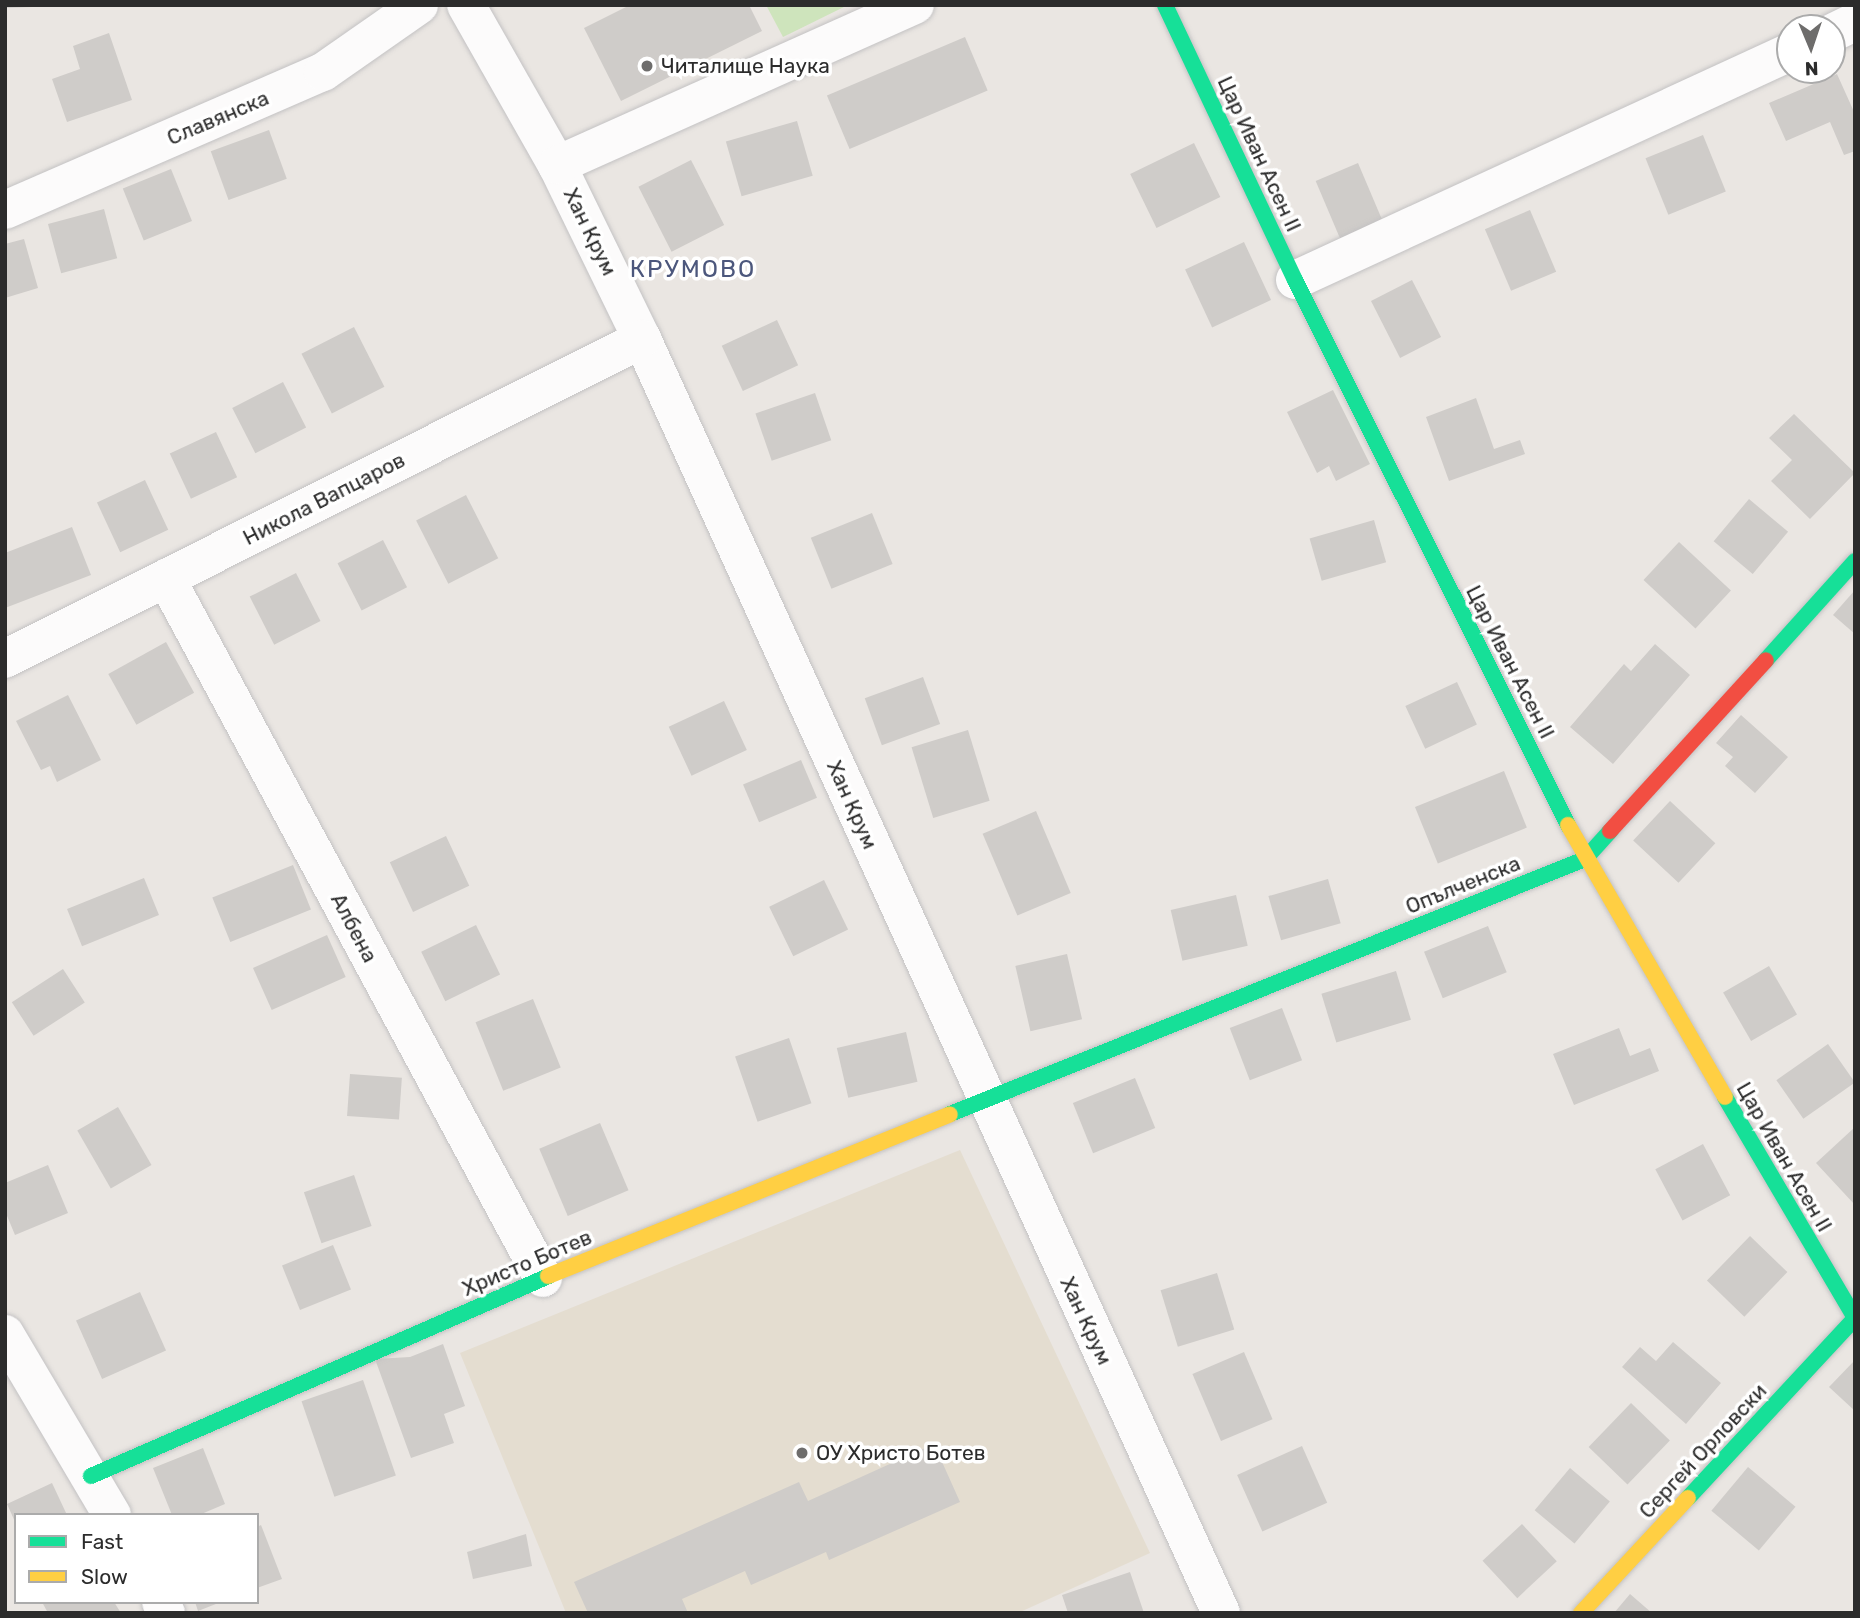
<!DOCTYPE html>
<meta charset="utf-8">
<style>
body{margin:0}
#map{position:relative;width:1860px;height:1618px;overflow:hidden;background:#eae6e2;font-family:Rubik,sans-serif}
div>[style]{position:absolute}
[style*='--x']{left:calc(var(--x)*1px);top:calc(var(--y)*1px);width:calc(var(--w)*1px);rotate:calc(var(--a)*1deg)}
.education>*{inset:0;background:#e4ddd0}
.green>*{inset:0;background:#cee4bc}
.building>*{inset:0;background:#cfccc9;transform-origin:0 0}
.roads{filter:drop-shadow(0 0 2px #c3c2c3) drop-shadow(0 0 2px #c3c2c3)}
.street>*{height:38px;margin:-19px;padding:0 19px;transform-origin:19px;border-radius:19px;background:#fcfbfb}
.fast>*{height:16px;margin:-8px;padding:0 8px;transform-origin:8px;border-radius:8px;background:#16e098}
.slow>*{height:16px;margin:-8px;padding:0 8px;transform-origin:8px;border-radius:8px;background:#ffcf43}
.jam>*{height:16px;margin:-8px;padding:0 8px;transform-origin:8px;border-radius:8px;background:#f24e42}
.dots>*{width:19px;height:19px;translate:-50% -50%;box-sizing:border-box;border:4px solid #fff;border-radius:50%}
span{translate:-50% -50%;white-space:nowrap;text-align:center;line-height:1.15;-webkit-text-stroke:7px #fff;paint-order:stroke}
.poi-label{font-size:21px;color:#2c2c2c}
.left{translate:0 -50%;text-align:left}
.street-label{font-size:21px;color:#2c2c2c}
.quarter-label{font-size:24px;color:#4c577c;letter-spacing:2px}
.frame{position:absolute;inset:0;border:7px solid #2c2c2c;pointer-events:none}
.legend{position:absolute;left:14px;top:1513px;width:245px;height:91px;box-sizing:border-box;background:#fff;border:2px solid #ababab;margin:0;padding:9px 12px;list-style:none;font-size:21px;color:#2c2c2c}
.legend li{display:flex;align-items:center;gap:14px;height:35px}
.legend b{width:35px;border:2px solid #ababab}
.north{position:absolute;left:1776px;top:14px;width:70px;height:70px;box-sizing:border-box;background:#fff;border:2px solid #ababab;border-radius:50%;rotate:178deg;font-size:19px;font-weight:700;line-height:28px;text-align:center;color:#2c2c2c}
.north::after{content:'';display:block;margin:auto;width:24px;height:32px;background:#6e6d6c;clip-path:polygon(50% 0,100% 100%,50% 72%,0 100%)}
</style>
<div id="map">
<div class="education">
<i style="clip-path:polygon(960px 1150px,1150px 1553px,1018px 1613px,566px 1613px,460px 1353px)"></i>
</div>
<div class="green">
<i style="clip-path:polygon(766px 5px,848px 5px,783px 37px)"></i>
</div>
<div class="building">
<i style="clip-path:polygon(5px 5px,32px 5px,32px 7px,5px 8px)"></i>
<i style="clip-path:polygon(630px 5px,749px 5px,762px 31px,621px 101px,584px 28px)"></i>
<i style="clip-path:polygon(109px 33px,132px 100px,67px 122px,52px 79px,80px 69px,73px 46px)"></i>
<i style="left:965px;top:37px;width:58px;height:150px;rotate:67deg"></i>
<i style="clip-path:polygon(1837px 74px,1855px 114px,1855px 151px,1844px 155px,1830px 122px,1786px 141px,1769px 103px)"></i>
<i style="left:797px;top:121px;width:57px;height:74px;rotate:74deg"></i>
<i style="left:269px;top:130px;width:52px;height:62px;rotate:70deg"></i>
<i style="left:1703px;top:135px;width:61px;height:62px;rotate:68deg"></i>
<i style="left:1194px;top:143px;width:60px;height:71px;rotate:64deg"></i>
<i style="left:691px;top:160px;width:73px;height:59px;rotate:63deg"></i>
<i style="left:1358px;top:163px;width:63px;height:46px;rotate:67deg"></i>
<i style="left:171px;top:169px;width:56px;height:52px;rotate:68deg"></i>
<i style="left:104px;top:209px;width:51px;height:58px;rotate:75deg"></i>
<i style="left:1530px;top:210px;width:67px;height:49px;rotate:67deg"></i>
<i style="clip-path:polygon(24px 239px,38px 288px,5px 298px,5px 244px)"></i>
<i style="left:1244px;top:242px;width:64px;height:65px;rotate:65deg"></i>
<i style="left:1412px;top:280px;width:64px;height:46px;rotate:63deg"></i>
<i style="left:777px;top:320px;width:50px;height:61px;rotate:65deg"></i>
<i style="left:354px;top:327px;width:67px;height:59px;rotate:63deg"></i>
<i style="left:283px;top:382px;width:51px;height:57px;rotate:63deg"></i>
<i style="clip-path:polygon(1333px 390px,1370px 464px,1336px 481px,1329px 466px,1317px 473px,1287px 412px)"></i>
<i style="left:815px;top:393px;width:50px;height:63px;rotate:71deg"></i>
<i style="clip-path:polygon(1476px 398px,1494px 449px,1520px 440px,1525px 454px,1449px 481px,1426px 417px)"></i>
<i style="clip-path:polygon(1794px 414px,1855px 473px,1810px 519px,1771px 481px,1792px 460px,1769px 438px)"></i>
<i style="left:216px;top:432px;width:50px;height:51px;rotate:65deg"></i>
<i style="left:145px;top:480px;width:55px;height:53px;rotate:65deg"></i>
<i style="left:466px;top:495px;width:71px;height:56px;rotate:63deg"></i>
<i style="left:1749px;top:499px;width:51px;height:55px;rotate:40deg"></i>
<i style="left:872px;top:513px;width:55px;height:66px;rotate:68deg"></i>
<i style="left:1374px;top:520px;width:44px;height:67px;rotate:74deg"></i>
<i style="clip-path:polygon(72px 527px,91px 575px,5px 608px,5px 553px)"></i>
<i style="left:383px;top:540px;width:53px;height:51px;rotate:63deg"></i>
<i style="left:1679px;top:542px;width:71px;height:52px;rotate:43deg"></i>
<i style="left:296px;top:573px;width:54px;height:52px;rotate:63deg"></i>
<i style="clip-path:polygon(1855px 590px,1855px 634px,1833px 615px)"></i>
<i style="left:166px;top:642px;width:58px;height:66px;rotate:61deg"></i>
<i style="clip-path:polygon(1655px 644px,1690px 675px,1613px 764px,1570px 727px,1624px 664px,1631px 671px)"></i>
<i style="left:923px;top:677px;width:50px;height:62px;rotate:70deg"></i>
<i style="left:1457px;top:682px;width:47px;height:57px;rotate:65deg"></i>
<i style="clip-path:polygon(68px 695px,101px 760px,57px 782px,50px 766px,41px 770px,16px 721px)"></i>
<i style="left:724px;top:701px;width:54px;height:61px;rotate:65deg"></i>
<i style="clip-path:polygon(1741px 715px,1788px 757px,1755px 793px,1725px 766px,1733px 757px,1716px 743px)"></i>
<i style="left:968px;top:730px;width:74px;height:59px;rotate:73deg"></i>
<i style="left:801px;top:760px;width:41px;height:63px;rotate:67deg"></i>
<i style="left:1504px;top:771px;width:61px;height:96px;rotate:68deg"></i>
<i style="left:1670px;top:801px;width:62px;height:54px;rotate:43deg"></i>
<i style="left:1036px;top:811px;width:89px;height:58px;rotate:67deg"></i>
<i style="left:446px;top:836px;width:55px;height:62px;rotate:65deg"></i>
<i style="left:293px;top:865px;width:48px;height:87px;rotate:68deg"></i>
<i style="left:144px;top:878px;width:40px;height:83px;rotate:68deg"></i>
<i style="left:1328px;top:879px;width:46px;height:62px;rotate:74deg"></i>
<i style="left:824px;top:880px;width:55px;height:61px;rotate:64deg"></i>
<i style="left:1236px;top:895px;width:52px;height:67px;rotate:77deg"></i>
<i style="left:476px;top:925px;width:55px;height:61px;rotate:64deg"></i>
<i style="left:1488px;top:926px;width:50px;height:69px;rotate:68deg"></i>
<i style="left:327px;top:935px;width:46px;height:81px;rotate:66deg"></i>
<i style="left:1067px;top:954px;width:67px;height:53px;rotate:77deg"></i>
<i style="left:1769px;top:966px;width:56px;height:53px;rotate:60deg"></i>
<i style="left:63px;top:969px;width:40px;height:61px;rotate:57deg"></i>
<i style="left:1396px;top:971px;width:51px;height:78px;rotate:73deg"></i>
<i style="left:533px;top:999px;width:74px;height:62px;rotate:68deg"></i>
<i style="left:1282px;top:1008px;width:56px;height:56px;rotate:69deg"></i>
<i style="clip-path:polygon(1619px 1028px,1630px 1056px,1650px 1048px,1659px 1071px,1574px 1105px,1553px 1054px)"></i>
<i style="left:906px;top:1032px;width:51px;height:71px;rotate:77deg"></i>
<i style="left:789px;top:1038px;width:69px;height:57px;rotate:71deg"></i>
<i style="left:1828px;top:1044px;width:47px;height:63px;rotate:55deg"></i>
<i style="left:350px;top:1074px;width:52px;height:42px;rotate:4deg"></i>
<i style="left:1135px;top:1078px;width:54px;height:67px;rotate:68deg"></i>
<i style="left:118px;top:1107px;width:67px;height:47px;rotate:60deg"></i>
<i style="left:600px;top:1123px;width:73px;height:66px;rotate:67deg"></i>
<i style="clip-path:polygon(1855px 1127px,1855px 1205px,1816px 1163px)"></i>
<i style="left:1703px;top:1144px;width:58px;height:54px;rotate:62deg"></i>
<i style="clip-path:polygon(48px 1165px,68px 1213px,15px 1235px,5px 1211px,5px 1183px)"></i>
<i style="left:354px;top:1175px;width:54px;height:53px;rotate:71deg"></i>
<i style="left:1750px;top:1236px;width:52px;height:62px;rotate:44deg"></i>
<i style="left:333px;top:1245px;width:48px;height:55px;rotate:68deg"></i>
<i style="left:1217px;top:1273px;width:59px;height:59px;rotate:73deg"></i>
<i style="left:140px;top:1292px;width:64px;height:70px;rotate:66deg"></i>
<i style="clip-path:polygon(1673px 1342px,1721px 1383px,1686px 1424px,1622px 1367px,1640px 1347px,1656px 1361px)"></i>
<i style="clip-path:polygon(443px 1344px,465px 1406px,444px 1414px,454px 1443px,411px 1458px,375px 1359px,410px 1357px)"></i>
<i style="left:1244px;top:1352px;width:73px;height:56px;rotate:67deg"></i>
<i style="clip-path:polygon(1855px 1360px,1855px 1411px,1829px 1387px)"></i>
<i style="left:363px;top:1380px;width:101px;height:65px;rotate:71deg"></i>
<i style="left:1631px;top:1403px;width:54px;height:61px;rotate:44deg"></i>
<i style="clip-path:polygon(934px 1444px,960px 1502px,829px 1560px,826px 1552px,751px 1585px,745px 1571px,682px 1599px,688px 1613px,588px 1613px,574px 1582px,799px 1482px,808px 1501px)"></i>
<i style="left:1302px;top:1446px;width:62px;height:71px;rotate:66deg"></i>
<i style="clip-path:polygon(203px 1448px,225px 1504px,199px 1515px,172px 1515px,153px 1468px)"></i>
<i style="left:1748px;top:1467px;width:62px;height:57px;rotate:40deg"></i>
<i style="left:1570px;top:1468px;width:52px;height:55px;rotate:40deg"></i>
<i style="clip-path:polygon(52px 1483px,67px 1515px,16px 1515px,16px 1524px,7px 1504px)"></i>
<i style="left:1522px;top:1524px;width:51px;height:54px;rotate:47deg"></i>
<i style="clip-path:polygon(261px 1525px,282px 1579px,257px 1588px,257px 1527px)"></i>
<i style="clip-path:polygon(526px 1534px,532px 1566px,473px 1579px,467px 1552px)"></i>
<i style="clip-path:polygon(1130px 1572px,1144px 1613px,1068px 1613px,1062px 1595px)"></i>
<i style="clip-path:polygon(1630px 1594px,1652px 1613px,1614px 1613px)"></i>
<i style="clip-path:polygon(42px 1602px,114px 1602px,121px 1613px,48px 1613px)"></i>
<i style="clip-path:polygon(195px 1602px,221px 1602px,198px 1611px)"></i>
</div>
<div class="roads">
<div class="street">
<i style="--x:466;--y:5;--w:184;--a:60.4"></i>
<i style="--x:557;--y:165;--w:194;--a:64"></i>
<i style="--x:642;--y:339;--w:1399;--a:65.56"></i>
<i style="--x:1832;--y:33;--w:25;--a:-26"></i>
<i style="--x:557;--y:165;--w:392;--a:-24.1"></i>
<i style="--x:5;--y:210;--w:347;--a:-23.5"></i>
<i style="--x:323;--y:72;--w:117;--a:-34.9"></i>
<i style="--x:1295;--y:280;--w:545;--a:-24.73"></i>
<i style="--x:166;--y:578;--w:795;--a:61.69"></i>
<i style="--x:5;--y:659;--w:713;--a:-26.67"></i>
<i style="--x:5;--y:1334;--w:210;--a:59.4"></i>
<i style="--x:161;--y:1602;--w:12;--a:66"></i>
</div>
<div class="fast">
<i style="--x:1165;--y:5;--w:304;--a:64.7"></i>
<i style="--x:1295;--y:280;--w:610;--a:63.39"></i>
<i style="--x:1766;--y:660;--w:133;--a:-48"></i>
<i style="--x:950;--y:1114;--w:684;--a:-21.88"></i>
<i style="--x:1585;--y:859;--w:38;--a:-48"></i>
<i style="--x:91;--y:1476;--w:499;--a:-23.6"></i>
<i style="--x:1688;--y:1498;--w:246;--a:-47.1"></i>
<i style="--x:1855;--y:1318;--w:256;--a:-120.5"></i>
</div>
<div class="slow">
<i style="--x:1568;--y:825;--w:314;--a:60"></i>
<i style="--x:548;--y:1276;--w:433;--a:-21.9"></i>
<i style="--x:1581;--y:1613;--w:157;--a:-47.1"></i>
</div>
<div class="jam">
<i style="--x:1610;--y:831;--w:231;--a:-47.6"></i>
</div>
</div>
<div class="dots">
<i style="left:647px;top:66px;background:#6e6d6c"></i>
<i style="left:802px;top:1453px;background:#6e6d6c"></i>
</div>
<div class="poi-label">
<span class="left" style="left:661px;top:66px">Читалище Наука</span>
<span class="left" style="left:816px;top:1453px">ОУ Христо Ботев</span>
</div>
<div class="street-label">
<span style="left:218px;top:118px;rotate:-23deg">Славянска</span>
<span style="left:1259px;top:154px;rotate:65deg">Цар Иван Асен II</span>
<span style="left:590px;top:232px;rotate:64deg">Хан Крум</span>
<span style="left:324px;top:499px;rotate:-27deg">Никола Вапцаров</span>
<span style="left:1510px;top:662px;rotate:63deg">Цар Иван Асен II</span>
<span style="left:852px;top:805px;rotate:66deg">Хан Крум</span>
<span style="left:1463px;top:885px;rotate:-22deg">Опълченска</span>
<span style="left:354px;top:928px;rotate:62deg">Албена</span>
<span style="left:1784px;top:1157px;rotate:60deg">Цар Иван Асен II</span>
<span style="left:527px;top:1263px;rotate:-23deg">Христо Ботев</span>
<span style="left:1086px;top:1321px;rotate:65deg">Хан Крум</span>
<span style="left:1703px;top:1451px;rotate:-47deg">Сергей Орловски</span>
</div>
<div class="quarter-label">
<span style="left:693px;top:270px">КРУМОВО</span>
</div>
<div class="frame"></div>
<ul class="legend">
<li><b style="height:9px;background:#16e098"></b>Fast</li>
<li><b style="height:9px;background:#ffcf43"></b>Slow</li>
</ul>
<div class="north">N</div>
</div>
